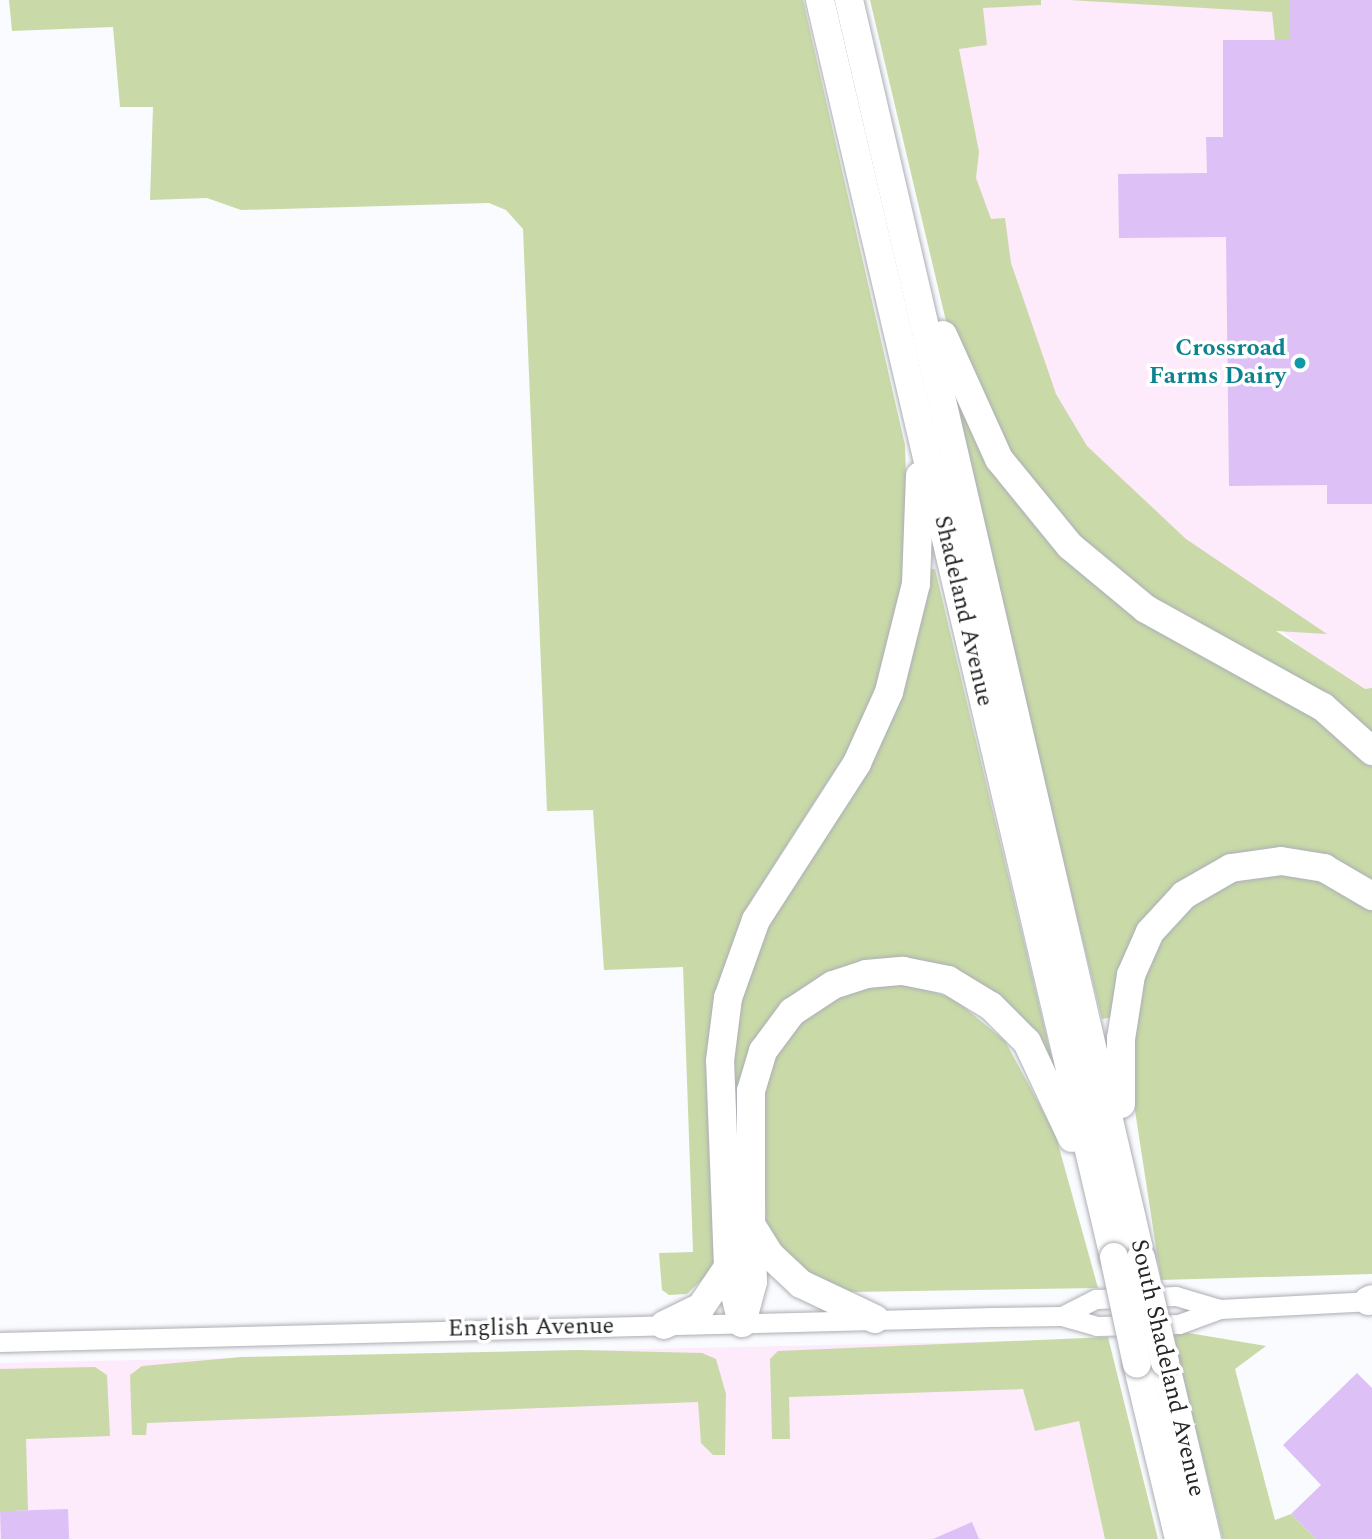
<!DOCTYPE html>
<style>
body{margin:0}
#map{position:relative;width:1372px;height:1539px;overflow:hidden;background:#fafbfe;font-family:Spectral,serif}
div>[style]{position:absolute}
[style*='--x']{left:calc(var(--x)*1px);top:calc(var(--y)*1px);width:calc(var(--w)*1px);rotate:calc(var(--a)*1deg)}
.industrial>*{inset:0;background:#fdeafb}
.green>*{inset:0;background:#c9daa8}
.building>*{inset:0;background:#dcc0f6;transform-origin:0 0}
.roads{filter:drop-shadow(0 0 2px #acaeb5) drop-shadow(0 0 2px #acaeb5)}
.tertiary>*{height:19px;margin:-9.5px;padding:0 9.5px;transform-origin:9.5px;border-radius:9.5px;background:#fff}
.motorway>*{height:28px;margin:-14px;padding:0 14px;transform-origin:14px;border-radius:14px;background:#fff}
.bridges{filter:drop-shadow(0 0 2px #acaeb5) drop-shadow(0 0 2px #acaeb5)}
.motorway-bridge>*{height:28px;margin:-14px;padding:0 14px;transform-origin:14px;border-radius:14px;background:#fff}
.dots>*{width:19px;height:19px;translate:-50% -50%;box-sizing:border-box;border:4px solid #fff;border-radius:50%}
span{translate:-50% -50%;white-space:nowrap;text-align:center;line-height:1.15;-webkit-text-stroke:7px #fff;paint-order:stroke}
.culture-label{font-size:24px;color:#0d838f;font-weight:700}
.right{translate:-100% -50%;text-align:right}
.street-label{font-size:24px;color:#252628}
</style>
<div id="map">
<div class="industrial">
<i style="clip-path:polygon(911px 0,1372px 0,1372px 716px,1284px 632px,1128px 525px,1037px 421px)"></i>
<i style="clip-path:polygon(1021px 1341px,1079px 1420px,1105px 1539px,0 1539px,0 1363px)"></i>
</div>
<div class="green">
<i style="clip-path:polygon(9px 0,803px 0,905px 445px,909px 571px,891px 653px,859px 733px,754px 896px,732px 947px,715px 1267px,687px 1294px,669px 1295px,662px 1290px,659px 1253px,693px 1252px,683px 967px,604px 970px,593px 810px,547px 811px,523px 229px,506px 210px,489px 203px,241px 210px,207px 198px,150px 200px,153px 107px,120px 107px,113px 27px,12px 31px)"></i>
<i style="clip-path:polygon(870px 0,1041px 0,1041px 5px,983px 8px,987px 45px,959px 49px,979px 152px,976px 178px,991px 219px,1005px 218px,1011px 263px,1056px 394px,1087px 446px,1186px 539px,1327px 634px,1276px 631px,1365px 689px,1372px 688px,1372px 737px,1132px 588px,1040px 501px,970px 385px,945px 317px)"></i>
<i style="clip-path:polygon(1069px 0,1289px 0,1289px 40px,1275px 40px,1272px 12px)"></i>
<i style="clip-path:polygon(965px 407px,1030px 515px,1372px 760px,1372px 884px,1336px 863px,1181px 883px,1113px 1017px,1102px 1019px,953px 411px)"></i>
<i style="clip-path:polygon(935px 569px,1052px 1059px,1045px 1060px,957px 974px,799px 994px,736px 1126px,728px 1064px,749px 950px,819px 833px,925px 570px)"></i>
<i style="clip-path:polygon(1285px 874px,1336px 884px,1372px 907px,1372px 1274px,1161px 1280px,1134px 1104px,1135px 1002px,1159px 939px,1199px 897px,1244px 878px)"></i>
<i style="clip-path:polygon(893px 980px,953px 998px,1005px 1041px,1055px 1133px,1098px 1288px,852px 1292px,799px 1272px,766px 1225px,762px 1096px,772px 1056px,818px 1004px)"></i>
<i style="clip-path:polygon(1171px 1330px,1266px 1346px,1235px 1369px,1275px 1520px,1291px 1514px,1316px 1539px,1223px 1539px)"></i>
<i style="clip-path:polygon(1108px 1337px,1158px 1539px,1105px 1539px,1079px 1421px,1035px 1431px,1023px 1389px,789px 1397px,790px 1439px,772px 1439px,770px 1359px,778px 1351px)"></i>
<i style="clip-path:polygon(578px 1350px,702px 1353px,716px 1359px,726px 1394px,725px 1455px,713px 1455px,701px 1443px,698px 1402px,147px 1423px,146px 1435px,132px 1435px,130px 1375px,142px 1366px,241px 1357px)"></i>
<i style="clip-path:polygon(95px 1367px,107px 1375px,110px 1436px,26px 1439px,28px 1510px,0 1512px,0 1369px)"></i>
</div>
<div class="building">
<i style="clip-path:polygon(1289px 0,1372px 0,1372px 504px,1327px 504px,1327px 485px,1229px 486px,1226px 237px,1119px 238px,1118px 174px,1207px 173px,1206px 137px,1223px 137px,1223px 40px,1289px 40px)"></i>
<i style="clip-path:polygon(1357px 1373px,1372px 1388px,1372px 1539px,1316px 1539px,1291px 1514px,1321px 1485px,1283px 1445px)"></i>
<i style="left:68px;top:1509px;width:30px;height:68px;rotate:88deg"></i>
<i style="clip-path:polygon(972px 1522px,979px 1539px,933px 1539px)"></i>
</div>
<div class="roads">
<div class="tertiary">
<i style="--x:1062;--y:1316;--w:38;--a:-27"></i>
<i style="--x:1096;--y:1299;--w:80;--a:-2.1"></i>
<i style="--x:1176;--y:1296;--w:46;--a:16.5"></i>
<i style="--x:0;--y:1342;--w:993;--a:-1.44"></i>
<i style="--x:993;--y:1317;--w:69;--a:-0.8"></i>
<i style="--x:1062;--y:1316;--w:36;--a:16"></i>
<i style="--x:1097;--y:1326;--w:82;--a:-1.4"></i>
<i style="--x:1179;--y:1324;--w:44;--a:-20.1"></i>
<i style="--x:1220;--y:1309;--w:152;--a:-3"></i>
</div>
<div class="motorway">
<i style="--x:820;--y:0;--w:1291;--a:76.84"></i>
<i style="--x:849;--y:0;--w:1291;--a:76.93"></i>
<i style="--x:943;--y:335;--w:136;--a:65.7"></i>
<i style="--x:999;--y:459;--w:112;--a:50.8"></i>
<i style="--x:1070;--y:546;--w:99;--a:39.7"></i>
<i style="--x:1146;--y:609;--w:202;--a:29"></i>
<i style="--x:1323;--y:707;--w:66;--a:41.9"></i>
<i style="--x:1121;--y:1104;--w:65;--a:-90"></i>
<i style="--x:1121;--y:1039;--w:65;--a:-81.1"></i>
<i style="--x:1131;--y:975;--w:47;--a:-66.2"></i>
<i style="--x:1150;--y:932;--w:50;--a:-47.4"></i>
<i style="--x:1184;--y:895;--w:54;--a:-29.9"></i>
<i style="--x:1231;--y:868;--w:50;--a:-8"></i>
<i style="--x:1281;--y:861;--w:44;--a:9.2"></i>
<i style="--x:1324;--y:868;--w:56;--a:30.3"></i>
<i style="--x:1368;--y:1301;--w:4;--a:-27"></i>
<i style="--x:875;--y:1319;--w:82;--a:-154.7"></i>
<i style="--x:801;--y:1284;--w:42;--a:-136.9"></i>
<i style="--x:770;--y:1255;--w:36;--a:-122"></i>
<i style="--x:751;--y:1225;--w:134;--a:-90"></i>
<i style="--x:751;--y:1091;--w:42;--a:-73.3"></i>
<i style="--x:763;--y:1051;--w:49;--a:-53.4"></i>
<i style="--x:792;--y:1012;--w:49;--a:-33.4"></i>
<i style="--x:833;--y:985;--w:35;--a:-18"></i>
<i style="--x:866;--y:974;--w:37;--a:-5"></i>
<i style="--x:903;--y:971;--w:46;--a:11.3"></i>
<i style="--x:948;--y:980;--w:50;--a:31.2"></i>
<i style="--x:991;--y:1006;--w:51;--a:45"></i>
<i style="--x:1027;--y:1042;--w:106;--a:64.9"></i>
<i style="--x:742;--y:1323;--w:58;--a:-104"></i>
<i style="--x:728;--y:1267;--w:206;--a:-92.2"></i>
<i style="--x:720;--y:1061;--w:64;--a:-82.8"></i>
<i style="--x:728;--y:998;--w:83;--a:-70.3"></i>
<i style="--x:756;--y:920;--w:187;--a:-57.2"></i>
<i style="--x:857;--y:763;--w:78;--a:-65.7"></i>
<i style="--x:889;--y:692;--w:111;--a:-76"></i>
<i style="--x:916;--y:584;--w:108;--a:-87.9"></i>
<i style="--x:742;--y:1323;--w:42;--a:-75"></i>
<i style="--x:753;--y:1282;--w:56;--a:-92"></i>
<i style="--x:664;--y:1325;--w:41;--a:-25.9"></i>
<i style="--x:701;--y:1307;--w:48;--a:-56"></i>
<i style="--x:1165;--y:1362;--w:182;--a:76.7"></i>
<i style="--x:1137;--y:1364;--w:180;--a:76.5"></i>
</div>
</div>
<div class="bridges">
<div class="motorway-bridge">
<i style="--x:1114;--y:1257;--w:109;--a:77.9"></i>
<i style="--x:1141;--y:1258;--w:107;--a:77"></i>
</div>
</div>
<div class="dots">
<i style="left:1300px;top:363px;background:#0f9aa8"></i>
</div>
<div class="culture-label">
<span class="right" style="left:1286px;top:363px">Crossroad<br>Farms Dairy</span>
</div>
<div class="street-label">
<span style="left:963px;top:611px;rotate:77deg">Shadeland Avenue</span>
<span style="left:531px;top:1328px;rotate:-1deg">English Avenue</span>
<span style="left:1167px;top:1368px;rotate:77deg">South Shadeland Avenue</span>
</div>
</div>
